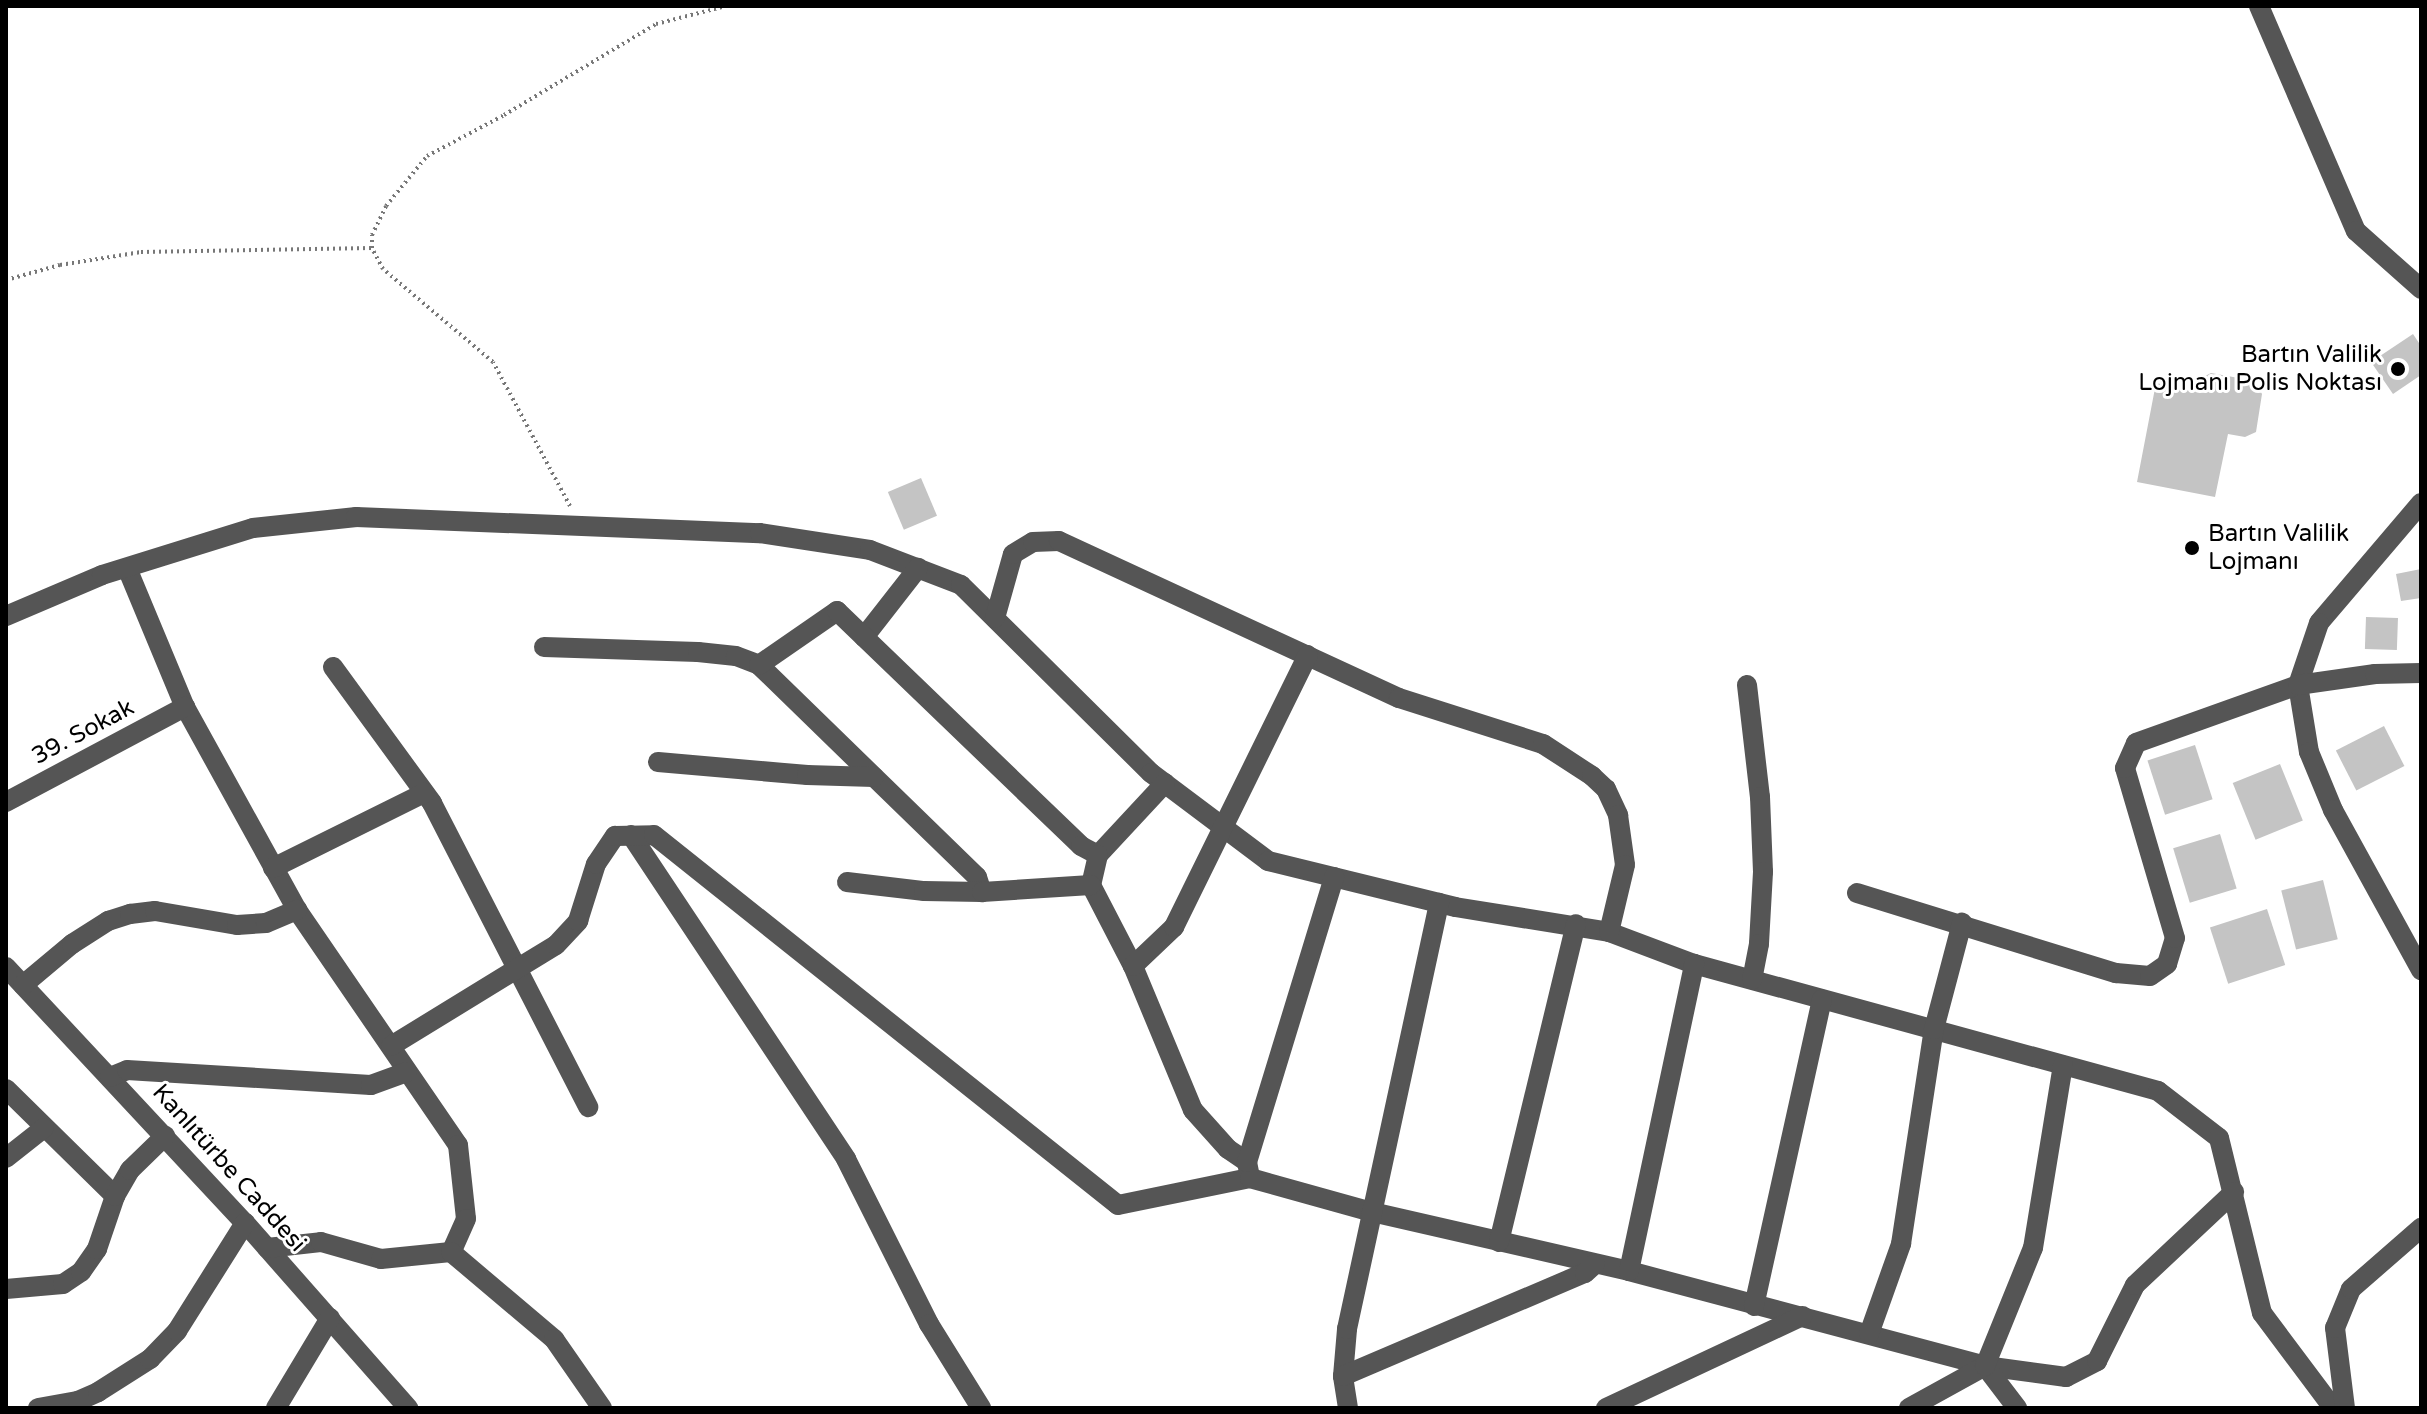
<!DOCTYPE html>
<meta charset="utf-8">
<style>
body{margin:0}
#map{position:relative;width:2427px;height:1414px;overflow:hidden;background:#fff;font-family:"Varela Round",sans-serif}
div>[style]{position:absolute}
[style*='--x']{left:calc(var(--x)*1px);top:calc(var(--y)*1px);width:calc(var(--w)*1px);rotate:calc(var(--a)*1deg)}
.building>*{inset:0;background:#c4c4c4;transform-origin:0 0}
.path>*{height:4px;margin-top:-2px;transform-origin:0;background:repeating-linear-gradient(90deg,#777 0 2px,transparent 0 6px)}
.minor>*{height:20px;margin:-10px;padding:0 10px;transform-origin:10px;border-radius:10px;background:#555}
.dots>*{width:22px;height:22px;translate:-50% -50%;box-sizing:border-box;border:4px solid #fff;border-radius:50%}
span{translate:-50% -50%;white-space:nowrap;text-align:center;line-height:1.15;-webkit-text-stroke:6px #fff;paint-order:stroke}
.poi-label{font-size:24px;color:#000}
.right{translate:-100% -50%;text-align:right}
.left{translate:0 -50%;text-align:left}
.street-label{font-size:24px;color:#000}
.frame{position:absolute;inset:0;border:8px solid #000;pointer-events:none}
</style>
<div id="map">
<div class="building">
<i style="clip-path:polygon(2413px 334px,2421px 346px,2421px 375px,2393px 394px,2371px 362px)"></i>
<i style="clip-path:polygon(2211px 373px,2255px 381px,2262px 394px,2256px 432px,2245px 437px,2228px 434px,2215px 497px,2137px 482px,2156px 383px,2198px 392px,2201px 378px)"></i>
<i style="left:921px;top:478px;width:41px;height:36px;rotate:67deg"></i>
<i style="clip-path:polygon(2421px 569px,2421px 598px,2401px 601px,2396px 574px)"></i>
<i style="left:2366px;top:617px;width:32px;height:32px;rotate:2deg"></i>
<i style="left:2384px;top:726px;width:45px;height:54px;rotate:63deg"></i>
<i style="left:2195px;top:745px;width:57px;height:50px;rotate:72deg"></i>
<i style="left:2280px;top:764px;width:61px;height:51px;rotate:68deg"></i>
<i style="left:2220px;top:834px;width:57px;height:49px;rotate:73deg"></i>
<i style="left:2323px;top:880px;width:61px;height:43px;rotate:76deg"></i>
<i style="left:2267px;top:909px;width:59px;height:60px;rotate:72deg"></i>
</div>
<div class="path">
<i style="--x:6;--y:280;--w:56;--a:-15.5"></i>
<i style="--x:60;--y:265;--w:82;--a:-9.1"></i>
<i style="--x:141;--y:252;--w:231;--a:-1"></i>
<i style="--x:570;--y:506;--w:163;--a:-118.1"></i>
<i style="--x:493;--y:362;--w:144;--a:-139.8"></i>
<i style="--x:383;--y:269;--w:24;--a:-118"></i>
<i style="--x:372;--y:248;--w:13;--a:-90"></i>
<i style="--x:372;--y:235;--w:32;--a:-64"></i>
<i style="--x:386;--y:206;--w:65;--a:-50.6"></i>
<i style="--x:427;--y:156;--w:87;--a:-28"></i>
<i style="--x:504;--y:115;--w:177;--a:-30.9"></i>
<i style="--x:656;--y:24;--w:72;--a:-14.4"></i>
</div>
<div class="minor">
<i style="--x:2259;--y:6;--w:245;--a:66.7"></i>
<i style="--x:2356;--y:231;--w:87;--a:41.7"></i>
<i style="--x:2421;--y:503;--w:157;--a:130.4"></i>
<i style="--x:2319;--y:623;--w:65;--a:108.7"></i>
<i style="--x:2298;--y:685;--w:68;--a:80.7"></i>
<i style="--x:2309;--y:752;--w:63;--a:67.5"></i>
<i style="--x:2333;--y:810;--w:183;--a:61.2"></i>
<i style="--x:127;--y:568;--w:151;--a:67.4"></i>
<i style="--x:185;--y:707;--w:232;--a:61.1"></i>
<i style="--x:297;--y:910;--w:285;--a:55.6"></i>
<i style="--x:458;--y:1145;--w:74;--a:83.8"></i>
<i style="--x:466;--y:1219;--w:36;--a:114"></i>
<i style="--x:6;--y:616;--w:104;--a:-23.1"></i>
<i style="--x:102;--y:575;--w:158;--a:-17.3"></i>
<i style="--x:253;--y:528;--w:104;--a:-6.1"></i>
<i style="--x:356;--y:517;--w:404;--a:2.3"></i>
<i style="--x:760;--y:533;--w:111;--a:8.8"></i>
<i style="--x:870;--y:550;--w:97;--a:21"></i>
<i style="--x:961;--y:585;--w:267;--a:44.7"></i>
<i style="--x:1151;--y:773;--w:146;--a:36.9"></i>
<i style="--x:1268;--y:861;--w:193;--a:13.8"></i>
<i style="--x:1455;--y:907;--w:156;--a:9.2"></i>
<i style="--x:1609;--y:932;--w:91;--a:20.6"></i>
<i style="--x:1694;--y:964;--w:481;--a:15.3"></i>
<i style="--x:2158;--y:1091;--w:77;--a:37.6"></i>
<i style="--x:2219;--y:1138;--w:180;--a:76.2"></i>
<i style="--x:2262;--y:1313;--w:119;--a:53.2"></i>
<i style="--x:995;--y:618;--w:66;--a:-74.3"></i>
<i style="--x:1013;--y:554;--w:23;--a:-31"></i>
<i style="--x:1033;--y:542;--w:26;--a:-2"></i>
<i style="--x:1059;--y:541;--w:374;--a:24.8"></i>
<i style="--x:1399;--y:698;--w:151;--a:17.7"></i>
<i style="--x:1543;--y:744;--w:59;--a:33.1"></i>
<i style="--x:1592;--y:776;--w:19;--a:43"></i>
<i style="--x:1606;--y:789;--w:29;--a:65"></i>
<i style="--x:1618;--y:815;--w:50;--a:82"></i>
<i style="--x:1625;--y:865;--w:69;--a:103.4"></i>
<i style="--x:864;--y:637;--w:88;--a:-52"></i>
<i style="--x:544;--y:647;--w:154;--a:1.9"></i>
<i style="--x:698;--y:652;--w:38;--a:6"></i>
<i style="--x:736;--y:656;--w:25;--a:21"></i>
<i style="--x:759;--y:665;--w:304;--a:44.2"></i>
<i style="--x:977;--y:877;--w:16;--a:72"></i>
<i style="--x:759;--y:665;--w:95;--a:-34.7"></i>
<i style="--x:837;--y:611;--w:339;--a:43.9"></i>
<i style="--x:1081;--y:846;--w:19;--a:28"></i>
<i style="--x:333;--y:667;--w:168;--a:53.9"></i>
<i style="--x:432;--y:803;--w:342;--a:62.8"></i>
<i style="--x:1747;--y:685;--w:113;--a:83.4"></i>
<i style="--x:1760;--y:797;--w:75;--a:87.7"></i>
<i style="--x:1763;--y:872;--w:72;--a:93.2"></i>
<i style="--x:1759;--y:944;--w:36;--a:101"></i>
<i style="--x:658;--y:762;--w:150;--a:5"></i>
<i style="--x:807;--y:775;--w:67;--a:1.7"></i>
<i style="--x:1165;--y:783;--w:98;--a:132.9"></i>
<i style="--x:1098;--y:855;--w:31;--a:103"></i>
<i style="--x:1091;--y:885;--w:91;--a:62.6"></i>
<i style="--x:1133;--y:966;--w:156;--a:67.4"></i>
<i style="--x:1193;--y:1110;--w:52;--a:48.1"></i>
<i style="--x:1228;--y:1149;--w:23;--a:34"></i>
<i style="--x:1247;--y:1162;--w:16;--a:79"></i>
<i style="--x:6;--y:802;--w:203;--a:-28"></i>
<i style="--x:631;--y:835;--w:389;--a:56.4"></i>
<i style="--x:846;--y:1159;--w:185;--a:63.3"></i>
<i style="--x:929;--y:1324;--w:99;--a:58.2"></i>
<i style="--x:273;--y:868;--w:169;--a:-26.4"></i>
<i style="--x:847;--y:882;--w:78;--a:6.7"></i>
<i style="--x:924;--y:891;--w:58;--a:1"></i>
<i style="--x:982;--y:892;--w:109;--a:-3.7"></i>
<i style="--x:1857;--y:893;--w:271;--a:17.2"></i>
<i style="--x:2116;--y:973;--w:34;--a:5"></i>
<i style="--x:2150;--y:976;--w:21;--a:-35"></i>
<i style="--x:2167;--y:964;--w:27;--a:-73"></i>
<i style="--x:2175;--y:938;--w:177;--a:-106.4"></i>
<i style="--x:2125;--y:768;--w:27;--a:-66"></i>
<i style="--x:2136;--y:743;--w:172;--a:-19.7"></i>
<i style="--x:2298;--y:685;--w:78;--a:-8.1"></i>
<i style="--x:2375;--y:674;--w:46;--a:-1.2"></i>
<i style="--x:1133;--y:966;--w:57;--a:-43.6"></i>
<i style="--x:1174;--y:927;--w:303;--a:-63.8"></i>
<i style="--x:6;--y:967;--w:350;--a:47"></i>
<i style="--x:245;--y:1223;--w:247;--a:48.6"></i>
<i style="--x:23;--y:985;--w:64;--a:-39.9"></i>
<i style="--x:72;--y:944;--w:43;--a:-32.6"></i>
<i style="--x:108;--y:921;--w:23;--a:-18"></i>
<i style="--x:130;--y:914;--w:25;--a:-7"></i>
<i style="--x:155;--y:911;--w:83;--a:9.7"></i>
<i style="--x:237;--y:925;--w:29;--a:-4"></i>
<i style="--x:266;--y:923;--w:34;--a:-23"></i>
<i style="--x:391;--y:1046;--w:193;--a:-31.5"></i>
<i style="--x:556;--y:945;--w:33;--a:-47"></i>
<i style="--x:578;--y:921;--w:60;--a:-72.5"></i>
<i style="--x:596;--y:864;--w:34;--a:-56"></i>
<i style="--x:615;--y:836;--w:39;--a:-1"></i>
<i style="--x:654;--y:835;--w:593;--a:38.57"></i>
<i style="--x:1118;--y:1205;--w:135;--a:-11.6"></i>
<i style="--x:1250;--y:1178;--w:127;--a:15.6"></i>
<i style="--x:1372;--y:1212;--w:264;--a:12.9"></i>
<i style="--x:1629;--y:1271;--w:368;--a:14.9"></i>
<i style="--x:1985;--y:1366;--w:82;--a:7.7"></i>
<i style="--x:2066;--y:1377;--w:35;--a:-27"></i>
<i style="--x:2097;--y:1361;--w:85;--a:-63.4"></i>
<i style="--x:2135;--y:1285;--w:136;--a:-43.2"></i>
<i style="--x:110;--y:1077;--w:18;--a:-22"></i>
<i style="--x:127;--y:1070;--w:244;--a:3.5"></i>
<i style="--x:371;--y:1085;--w:38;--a:-20"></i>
<i style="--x:6;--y:1089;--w:153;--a:44.5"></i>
<i style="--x:6;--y:1158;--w:48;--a:-38.3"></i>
<i style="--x:1247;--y:1162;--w:298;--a:-73"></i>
<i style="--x:1499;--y:1242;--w:327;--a:-76.4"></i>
<i style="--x:267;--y:1248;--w:54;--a:-6.3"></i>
<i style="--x:321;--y:1242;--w:62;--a:15.8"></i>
<i style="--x:381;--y:1259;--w:70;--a:-5.7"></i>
<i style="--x:451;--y:1252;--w:135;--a:40.2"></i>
<i style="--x:554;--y:1339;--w:84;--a:55.2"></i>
<i style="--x:1629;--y:1271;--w:314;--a:-78"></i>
<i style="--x:6;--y:1289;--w:57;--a:-5"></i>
<i style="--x:63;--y:1284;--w:22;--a:-34"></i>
<i style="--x:81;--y:1272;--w:28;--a:-55"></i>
<i style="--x:97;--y:1249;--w:56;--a:-71.2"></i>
<i style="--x:115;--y:1196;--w:30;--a:-60"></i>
<i style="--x:130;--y:1170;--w:49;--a:-44.2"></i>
<i style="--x:1754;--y:1306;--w:314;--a:-77.5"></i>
<i style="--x:1869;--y:1334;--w:96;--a:-70.4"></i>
<i style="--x:1901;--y:1244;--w:218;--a:-81.3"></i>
<i style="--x:1934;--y:1029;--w:110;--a:-75.2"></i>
<i style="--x:1985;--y:1366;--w:53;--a:52.7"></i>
<i style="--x:1343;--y:1376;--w:47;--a:-85.1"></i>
<i style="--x:1347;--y:1329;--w:436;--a:-77.8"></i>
<i style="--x:38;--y:1408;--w:41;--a:-9.9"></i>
<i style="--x:78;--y:1401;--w:22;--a:-24"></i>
<i style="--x:98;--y:1392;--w:62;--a:-32.4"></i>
<i style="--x:150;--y:1359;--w:39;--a:-46"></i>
<i style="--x:177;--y:1331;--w:128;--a:-57.8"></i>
<i style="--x:276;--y:1408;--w:105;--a:-59"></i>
<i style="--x:1348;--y:1408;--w:32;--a:-99"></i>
<i style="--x:1343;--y:1376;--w:263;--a:-23.1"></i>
<i style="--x:1585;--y:1273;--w:13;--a:-42"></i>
<i style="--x:1606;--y:1408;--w:217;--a:-25.1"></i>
<i style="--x:1909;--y:1408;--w:87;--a:-28.9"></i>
<i style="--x:1985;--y:1366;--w:127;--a:-67.9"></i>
<i style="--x:2033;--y:1248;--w:185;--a:-80.7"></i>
<i style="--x:2345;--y:1408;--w:81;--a:-97.1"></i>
<i style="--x:2335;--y:1328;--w:42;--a:-67.7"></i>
<i style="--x:2351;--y:1289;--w:93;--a:-41.1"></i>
</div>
<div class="dots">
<i style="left:2398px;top:369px;background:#000"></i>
<i style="left:2192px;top:548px;background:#000"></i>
</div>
<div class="poi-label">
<span class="right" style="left:2382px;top:369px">Bartın Valilik<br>Lojmanı Polis Noktası</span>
<span class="left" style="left:2208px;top:548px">Bartın Valilik<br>Lojmanı</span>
</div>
<div class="street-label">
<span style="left:83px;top:732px;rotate:-28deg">39. Sokak</span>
<span style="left:229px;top:1168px;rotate:48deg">Kanlıtürbe Caddesi</span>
</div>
<div class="frame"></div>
</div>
